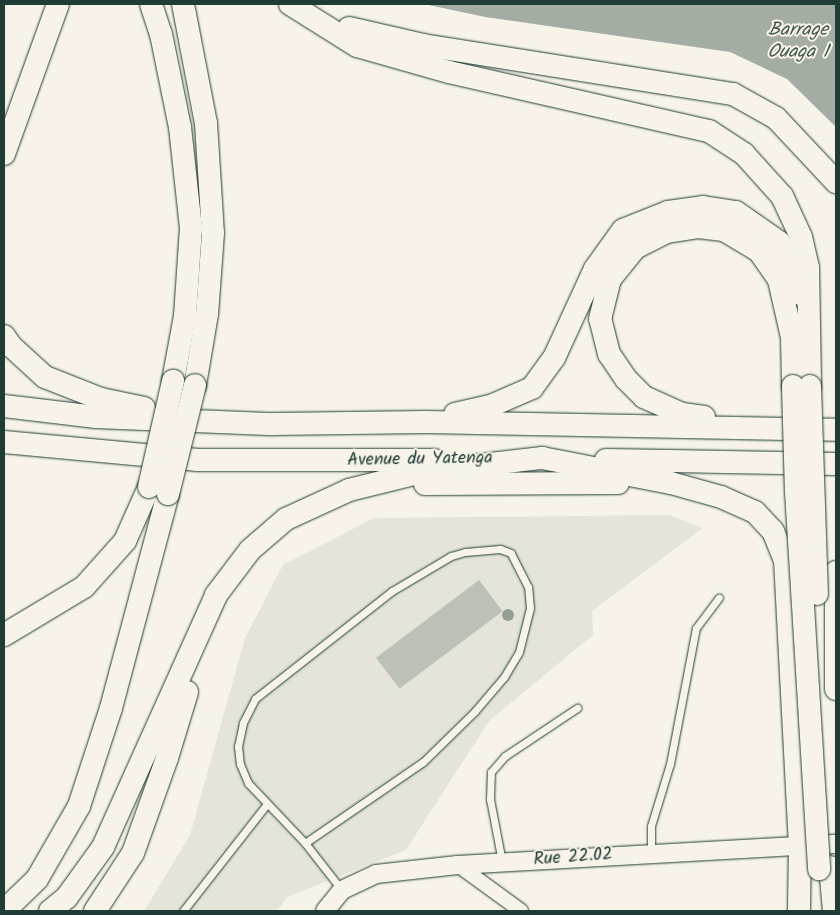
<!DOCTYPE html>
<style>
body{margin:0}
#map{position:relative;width:840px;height:915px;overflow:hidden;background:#f7f3e8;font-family:Kalam,sans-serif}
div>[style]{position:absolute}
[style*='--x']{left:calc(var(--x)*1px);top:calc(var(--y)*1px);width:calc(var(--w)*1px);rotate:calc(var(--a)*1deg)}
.built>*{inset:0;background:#e5e4d9}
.water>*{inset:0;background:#a4ada3}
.building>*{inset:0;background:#bbc1b6;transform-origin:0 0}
.roads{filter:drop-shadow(0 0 1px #1f3d34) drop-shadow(0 0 1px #1f3d34)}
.service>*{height:7px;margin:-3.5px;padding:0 3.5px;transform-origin:3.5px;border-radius:3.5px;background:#f7f3e8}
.minor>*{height:14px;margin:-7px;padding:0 7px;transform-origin:7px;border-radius:7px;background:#f7f3e8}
.tertiary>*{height:18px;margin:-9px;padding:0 9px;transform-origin:9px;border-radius:9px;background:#f7f3e8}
.primary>*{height:22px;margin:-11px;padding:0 11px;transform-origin:11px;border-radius:11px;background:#f7f3e8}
.bridges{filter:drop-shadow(0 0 1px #1f3d34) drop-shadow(0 0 1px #1f3d34)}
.primary-bridge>*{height:22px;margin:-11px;padding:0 11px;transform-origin:11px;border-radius:11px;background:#f7f3e8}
.trees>*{width:12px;height:12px;margin:-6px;border-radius:50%;background:#949f96}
span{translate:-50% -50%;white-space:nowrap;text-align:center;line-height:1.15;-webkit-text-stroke:4px #f7f3e8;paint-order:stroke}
.street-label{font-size:18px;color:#1f3d34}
.water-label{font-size:19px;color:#405950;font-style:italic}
.frame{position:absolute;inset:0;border:5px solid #1f3d34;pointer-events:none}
</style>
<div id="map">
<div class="built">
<i style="clip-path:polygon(669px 515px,703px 528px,592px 611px,593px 635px,489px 721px,406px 850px,287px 897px,277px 911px,144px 911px,190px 835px,245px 638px,283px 565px,374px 518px)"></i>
</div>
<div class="water">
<i style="clip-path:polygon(424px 4px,836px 4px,836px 127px,787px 79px,730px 52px,485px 17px)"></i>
</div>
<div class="building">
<i style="left:479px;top:580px;width:39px;height:129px;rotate:53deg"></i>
</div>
<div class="roads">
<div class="service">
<i style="--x:305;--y:843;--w:143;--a:-34.5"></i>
<i style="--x:423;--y:762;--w:73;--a:-44.4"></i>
<i style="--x:475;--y:711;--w:45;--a:-49.5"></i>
<i style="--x:504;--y:677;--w:29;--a:-59"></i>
<i style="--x:519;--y:652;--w:45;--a:-76"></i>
<i style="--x:530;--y:608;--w:21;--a:-95"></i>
<i style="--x:528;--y:587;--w:38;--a:-117"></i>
<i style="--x:511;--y:553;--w:12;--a:-160"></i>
<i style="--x:500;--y:549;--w:35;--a:175"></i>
<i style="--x:465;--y:552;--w:15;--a:164"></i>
<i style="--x:451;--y:556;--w:69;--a:149.3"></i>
<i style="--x:392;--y:591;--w:174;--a:141.8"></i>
<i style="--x:255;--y:699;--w:27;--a:117"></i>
<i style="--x:243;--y:723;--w:24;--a:102"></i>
<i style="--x:238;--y:746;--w:18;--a:84"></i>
<i style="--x:240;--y:764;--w:21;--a:67"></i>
<i style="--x:248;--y:783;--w:83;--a:46.5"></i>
<i style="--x:305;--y:843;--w:58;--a:52"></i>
<i style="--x:651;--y:853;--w:27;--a:-90"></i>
<i style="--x:651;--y:826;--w:65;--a:-73"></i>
<i style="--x:670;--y:764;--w:138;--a:-79.2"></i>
<i style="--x:696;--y:628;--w:38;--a:-53"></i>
<i style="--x:502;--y:862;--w:64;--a:-100.8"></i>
<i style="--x:490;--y:799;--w:27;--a:-88"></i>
<i style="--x:491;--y:772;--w:21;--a:-49"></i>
<i style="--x:505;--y:756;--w:87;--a:-33.7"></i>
<i style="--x:183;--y:911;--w:136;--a:-51.9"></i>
</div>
<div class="minor">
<i style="--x:458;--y:865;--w:78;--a:36.1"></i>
</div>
<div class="tertiary">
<i style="--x:325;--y:911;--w:27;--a:-51"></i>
<i style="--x:342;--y:890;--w:38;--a:-25"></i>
<i style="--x:376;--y:874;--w:82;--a:-6.3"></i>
<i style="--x:458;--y:865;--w:379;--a:-3.2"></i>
</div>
<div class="primary">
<i style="--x:151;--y:4;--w:32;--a:72"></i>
<i style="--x:161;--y:34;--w:95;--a:78.5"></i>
<i style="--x:180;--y:127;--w:102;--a:83.8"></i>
<i style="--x:191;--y:228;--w:88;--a:93.9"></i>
<i style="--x:185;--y:316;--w:66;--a:100.5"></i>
<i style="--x:183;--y:4;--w:121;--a:79.1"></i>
<i style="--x:206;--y:123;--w:110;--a:86.4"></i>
<i style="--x:213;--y:233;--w:81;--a:94.2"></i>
<i style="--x:207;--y:314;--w:72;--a:99.6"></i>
<i style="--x:290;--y:4;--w:79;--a:32.1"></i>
<i style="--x:357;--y:46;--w:96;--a:15.8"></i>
<i style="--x:449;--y:72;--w:267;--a:12.8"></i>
<i style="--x:709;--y:131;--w:42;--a:33.3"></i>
<i style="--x:744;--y:154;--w:57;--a:47.9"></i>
<i style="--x:782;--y:196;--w:45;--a:65.1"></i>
<i style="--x:801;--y:237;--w:32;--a:77"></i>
<i style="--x:808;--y:268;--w:118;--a:89"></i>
<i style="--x:349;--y:28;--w:76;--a:12.9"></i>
<i style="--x:423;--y:45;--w:314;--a:9"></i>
<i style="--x:733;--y:94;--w:49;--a:29.2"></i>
<i style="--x:776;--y:118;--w:88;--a:46.8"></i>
<i style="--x:4;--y:154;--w:159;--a:-70.2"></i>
<i style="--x:4;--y:336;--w:12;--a:55"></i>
<i style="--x:11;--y:346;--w:46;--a:42.4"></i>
<i style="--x:45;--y:377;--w:60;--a:21.4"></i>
<i style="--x:101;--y:399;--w:44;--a:11.8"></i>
<i style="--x:4;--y:406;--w:93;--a:6.8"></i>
<i style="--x:96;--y:417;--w:178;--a:2.3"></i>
<i style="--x:274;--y:424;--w:152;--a:-0.8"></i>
<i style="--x:426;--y:422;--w:410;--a:1.1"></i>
<i style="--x:455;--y:414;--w:39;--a:-13"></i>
<i style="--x:493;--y:405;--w:43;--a:-23.6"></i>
<i style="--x:532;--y:388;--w:37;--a:-54"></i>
<i style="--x:554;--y:358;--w:98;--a:-65.3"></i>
<i style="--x:595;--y:269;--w:48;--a:-54.3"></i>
<i style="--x:623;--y:230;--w:48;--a:-21.8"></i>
<i style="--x:668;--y:212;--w:35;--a:-8"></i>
<i style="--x:703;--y:207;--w:33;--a:9"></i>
<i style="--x:736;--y:212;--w:52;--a:34.9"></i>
<i style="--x:779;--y:242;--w:36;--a:62"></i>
<i style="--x:796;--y:274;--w:21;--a:76"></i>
<i style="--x:704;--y:417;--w:22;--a:-172"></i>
<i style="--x:682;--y:414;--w:42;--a:-155.9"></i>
<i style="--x:644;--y:397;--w:25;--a:-135"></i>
<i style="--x:626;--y:379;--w:30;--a:-124"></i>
<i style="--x:609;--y:354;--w:36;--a:-104"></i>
<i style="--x:600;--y:319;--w:41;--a:-76"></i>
<i style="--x:610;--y:279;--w:40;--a:-51"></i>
<i style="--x:635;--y:248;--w:36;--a:-27"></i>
<i style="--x:667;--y:232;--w:31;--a:-9"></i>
<i style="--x:698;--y:227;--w:26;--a:7"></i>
<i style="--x:724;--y:230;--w:41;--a:31"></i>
<i style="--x:759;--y:251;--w:35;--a:55"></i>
<i style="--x:779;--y:280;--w:58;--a:77.2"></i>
<i style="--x:792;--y:337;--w:49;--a:88.8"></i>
<i style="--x:4;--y:442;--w:195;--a:5.3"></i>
<i style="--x:198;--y:460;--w:236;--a:0"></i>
<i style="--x:606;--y:460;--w:230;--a:1"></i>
<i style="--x:425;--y:484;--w:193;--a:-0.3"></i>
<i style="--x:836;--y:572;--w:117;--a:90"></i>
<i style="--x:4;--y:635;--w:93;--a:-31"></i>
<i style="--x:84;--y:587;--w:62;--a:-48.3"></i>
<i style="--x:125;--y:541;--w:59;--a:-66"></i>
<i style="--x:830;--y:867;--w:44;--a:84.8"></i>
<i style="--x:4;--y:911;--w:46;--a:-44.1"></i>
<i style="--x:37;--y:879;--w:84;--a:-60.1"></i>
<i style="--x:79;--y:806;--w:103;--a:-71.9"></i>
<i style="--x:111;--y:708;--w:221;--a:-75.1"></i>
<i style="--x:50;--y:911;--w:22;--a:-39"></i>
<i style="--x:67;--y:897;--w:62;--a:-54.2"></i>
<i style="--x:103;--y:847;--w:276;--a:-65.8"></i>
<i style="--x:216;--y:595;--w:56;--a:-52.9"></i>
<i style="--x:250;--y:550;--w:48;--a:-40.7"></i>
<i style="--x:286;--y:519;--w:69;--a:-24.7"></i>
<i style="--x:349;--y:490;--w:75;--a:-13.9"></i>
<i style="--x:422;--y:472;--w:121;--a:-6.7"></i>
<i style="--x:542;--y:458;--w:131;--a:11"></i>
<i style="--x:671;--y:483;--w:52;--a:15.6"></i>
<i style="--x:721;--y:497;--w:37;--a:24"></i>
<i style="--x:755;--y:512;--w:26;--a:47"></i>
<i style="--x:773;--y:531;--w:31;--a:68"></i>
<i style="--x:785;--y:560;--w:284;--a:87"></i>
<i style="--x:800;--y:844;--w:67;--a:90.9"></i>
<i style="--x:95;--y:911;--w:69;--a:-56.8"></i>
<i style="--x:133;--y:853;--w:101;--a:-70.3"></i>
<i style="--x:167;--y:758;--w:69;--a:-73.1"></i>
</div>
</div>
<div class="bridges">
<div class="primary-bridge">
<i style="--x:793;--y:386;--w:105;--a:88.4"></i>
<i style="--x:796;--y:491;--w:379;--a:86.5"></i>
<i style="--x:810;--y:386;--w:208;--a:88.1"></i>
<i style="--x:149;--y:487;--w:109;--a:-77.2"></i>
<i style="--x:168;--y:494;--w:112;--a:-76.1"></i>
</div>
</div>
<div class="trees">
<i style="left:508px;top:615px"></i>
</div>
<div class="street-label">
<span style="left:420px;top:460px;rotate:-1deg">Avenue du Yatenga</span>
<span style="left:573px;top:858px;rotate:-4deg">Rue 22.02</span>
</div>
<div class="water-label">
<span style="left:798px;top:42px">Barrage<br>Ouaga 1</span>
</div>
<div class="frame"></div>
</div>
